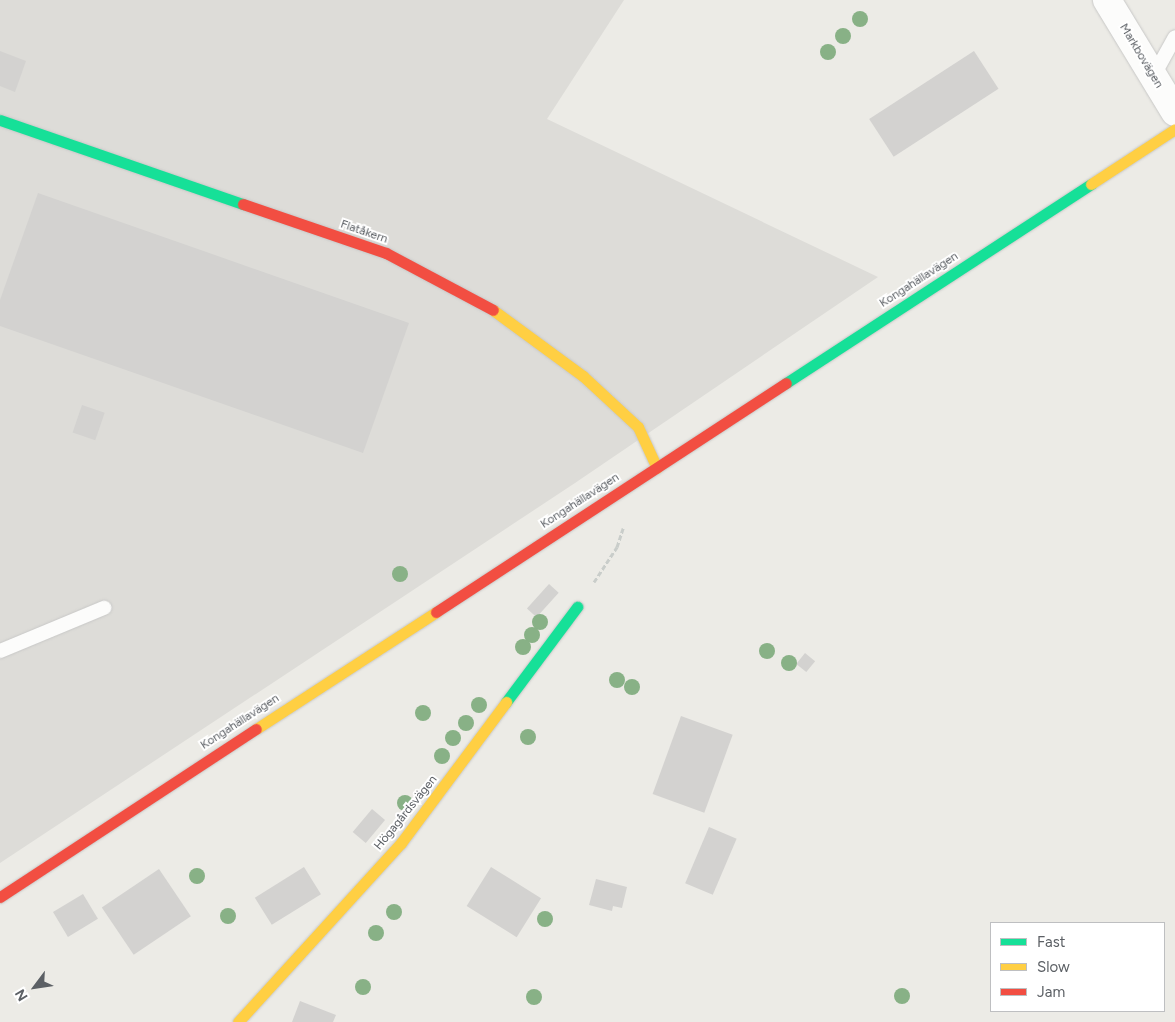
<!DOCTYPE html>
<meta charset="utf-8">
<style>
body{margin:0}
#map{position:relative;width:1175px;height:1022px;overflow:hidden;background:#ecebe6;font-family:Figtree,sans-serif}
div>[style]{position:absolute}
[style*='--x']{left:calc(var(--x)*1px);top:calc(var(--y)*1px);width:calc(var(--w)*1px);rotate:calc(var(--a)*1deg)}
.industrial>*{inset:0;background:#dddcd8}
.building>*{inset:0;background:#d3d2d0;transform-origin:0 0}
.path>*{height:3px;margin-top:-1.5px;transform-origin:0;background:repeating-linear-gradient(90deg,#c9cdca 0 5px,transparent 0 7.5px)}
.roads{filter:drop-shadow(0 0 1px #c8c8c7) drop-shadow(0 0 1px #c8c8c7)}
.lane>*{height:14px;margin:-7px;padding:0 7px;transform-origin:7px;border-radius:7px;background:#fcfcfb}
.street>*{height:28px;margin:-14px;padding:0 14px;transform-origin:14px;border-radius:14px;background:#fcfcfb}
.fast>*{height:11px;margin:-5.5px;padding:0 5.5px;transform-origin:5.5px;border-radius:5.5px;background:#16e098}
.slow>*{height:11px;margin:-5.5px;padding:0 5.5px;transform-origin:5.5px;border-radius:5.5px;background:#ffcf43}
.jam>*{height:11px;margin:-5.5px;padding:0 5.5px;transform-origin:5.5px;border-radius:5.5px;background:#f24e42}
.trees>*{width:16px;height:16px;margin:-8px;border-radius:50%;background:#88b186}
span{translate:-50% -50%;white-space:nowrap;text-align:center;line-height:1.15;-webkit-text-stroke:4px #fff;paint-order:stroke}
.street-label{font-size:12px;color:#5c6065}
.legend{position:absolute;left:990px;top:922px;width:175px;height:90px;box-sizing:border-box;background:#fff;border:1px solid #bebfc1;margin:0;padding:6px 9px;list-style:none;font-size:15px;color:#5c6065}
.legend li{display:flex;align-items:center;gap:10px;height:25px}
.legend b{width:25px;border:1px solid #bebfc1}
.north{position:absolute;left:10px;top:962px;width:50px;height:50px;-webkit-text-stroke:4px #fff;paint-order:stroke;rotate:239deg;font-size:14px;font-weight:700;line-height:20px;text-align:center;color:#5c6065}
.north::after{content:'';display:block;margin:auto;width:18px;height:22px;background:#5c6065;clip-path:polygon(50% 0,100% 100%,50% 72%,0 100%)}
</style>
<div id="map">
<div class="industrial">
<i style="clip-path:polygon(0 0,624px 0,547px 119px,878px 277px,575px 483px,0 863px)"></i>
</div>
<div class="building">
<i style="clip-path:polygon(0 51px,26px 61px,15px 92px,0 86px)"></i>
<i style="left:974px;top:51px;width:45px;height:125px;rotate:57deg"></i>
<i style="clip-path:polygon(38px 193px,409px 323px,363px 453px,0 326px,0 300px)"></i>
<i style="left:82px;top:405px;width:24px;height:29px;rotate:19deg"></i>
<i style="left:549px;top:584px;width:13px;height:33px;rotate:42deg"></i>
<i style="left:805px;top:653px;width:13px;height:14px;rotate:39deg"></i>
<i style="left:681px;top:716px;width:55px;height:83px;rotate:20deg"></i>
<i style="left:372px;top:809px;width:17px;height:30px;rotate:40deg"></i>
<i style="left:709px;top:827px;width:30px;height:61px;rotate:23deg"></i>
<i style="left:304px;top:867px;width:32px;height:58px;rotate:58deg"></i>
<i style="left:491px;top:867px;width:59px;height:46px;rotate:32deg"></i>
<i style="left:159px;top:869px;width:57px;height:69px;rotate:56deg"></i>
<i style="clip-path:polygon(596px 879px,627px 887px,622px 908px,613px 906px,612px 911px,589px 905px)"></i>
<i style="left:83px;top:894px;width:29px;height:35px;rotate:59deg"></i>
<i style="clip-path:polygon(300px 1001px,336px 1015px,333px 1022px,292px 1022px)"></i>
</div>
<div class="path">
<i style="--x:594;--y:582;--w:42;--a:-56.7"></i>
<i style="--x:617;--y:547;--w:20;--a:-72"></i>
</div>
<div class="roads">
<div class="lane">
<i style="--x:1154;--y:75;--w:43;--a:-61.1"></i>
<i style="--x:0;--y:651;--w:113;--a:-22.5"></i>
</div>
<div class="street">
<i style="--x:1107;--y:0;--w:131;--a:58.7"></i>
</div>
<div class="fast">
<i style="--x:0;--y:120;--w:257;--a:19.1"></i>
<i style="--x:786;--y:383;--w:364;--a:-33.1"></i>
<i style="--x:506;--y:702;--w:119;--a:-53.2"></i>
</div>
<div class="slow">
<i style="--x:1091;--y:184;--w:100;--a:-33.2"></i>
<i style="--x:493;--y:310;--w:112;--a:36.3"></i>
<i style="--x:583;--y:376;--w:75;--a:42.8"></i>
<i style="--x:638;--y:427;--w:45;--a:65.1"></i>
<i style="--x:256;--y:729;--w:215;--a:-33"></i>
<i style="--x:238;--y:1022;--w:242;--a:-47.7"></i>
<i style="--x:401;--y:843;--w:176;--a:-53.3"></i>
</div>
<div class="jam">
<i style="--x:243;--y:204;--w:151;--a:18.9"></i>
<i style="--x:386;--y:253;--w:121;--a:28"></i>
<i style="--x:436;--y:612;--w:418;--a:-33.2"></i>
<i style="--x:0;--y:897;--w:306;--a:-33.3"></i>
</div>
</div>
<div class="trees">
<i style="left:860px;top:19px"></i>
<i style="left:843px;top:36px"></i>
<i style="left:828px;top:52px"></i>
<i style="left:400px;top:574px"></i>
<i style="left:540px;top:622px"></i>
<i style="left:532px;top:635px"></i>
<i style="left:523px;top:647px"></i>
<i style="left:767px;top:651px"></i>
<i style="left:789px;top:663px"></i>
<i style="left:617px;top:680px"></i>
<i style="left:632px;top:687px"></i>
<i style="left:479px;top:705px"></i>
<i style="left:423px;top:713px"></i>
<i style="left:466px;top:723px"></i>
<i style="left:528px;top:737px"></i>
<i style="left:453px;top:738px"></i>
<i style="left:442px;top:756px"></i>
<i style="left:405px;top:803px"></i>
<i style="left:197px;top:876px"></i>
<i style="left:394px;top:912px"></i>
<i style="left:228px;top:916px"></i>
<i style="left:545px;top:919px"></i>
<i style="left:376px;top:933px"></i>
<i style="left:363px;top:987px"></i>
<i style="left:902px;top:996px"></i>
<i style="left:534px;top:997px"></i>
</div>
<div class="street-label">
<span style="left:1141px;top:56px;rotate:59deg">Markbovägen</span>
<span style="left:364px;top:232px;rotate:19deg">Flatåkern</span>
<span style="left:919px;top:280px;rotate:-33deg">Kongahällavägen</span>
<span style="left:580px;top:501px;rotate:-33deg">Kongahällavägen</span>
<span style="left:240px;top:722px;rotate:-33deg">Kongahällavägen</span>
<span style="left:406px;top:813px;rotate:-51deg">Högagårdsvägen</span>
</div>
<ul class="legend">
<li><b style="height:6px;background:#16e098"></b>Fast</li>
<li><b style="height:6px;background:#ffcf43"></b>Slow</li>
<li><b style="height:6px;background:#f24e42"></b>Jam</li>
</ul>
<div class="north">N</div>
</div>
